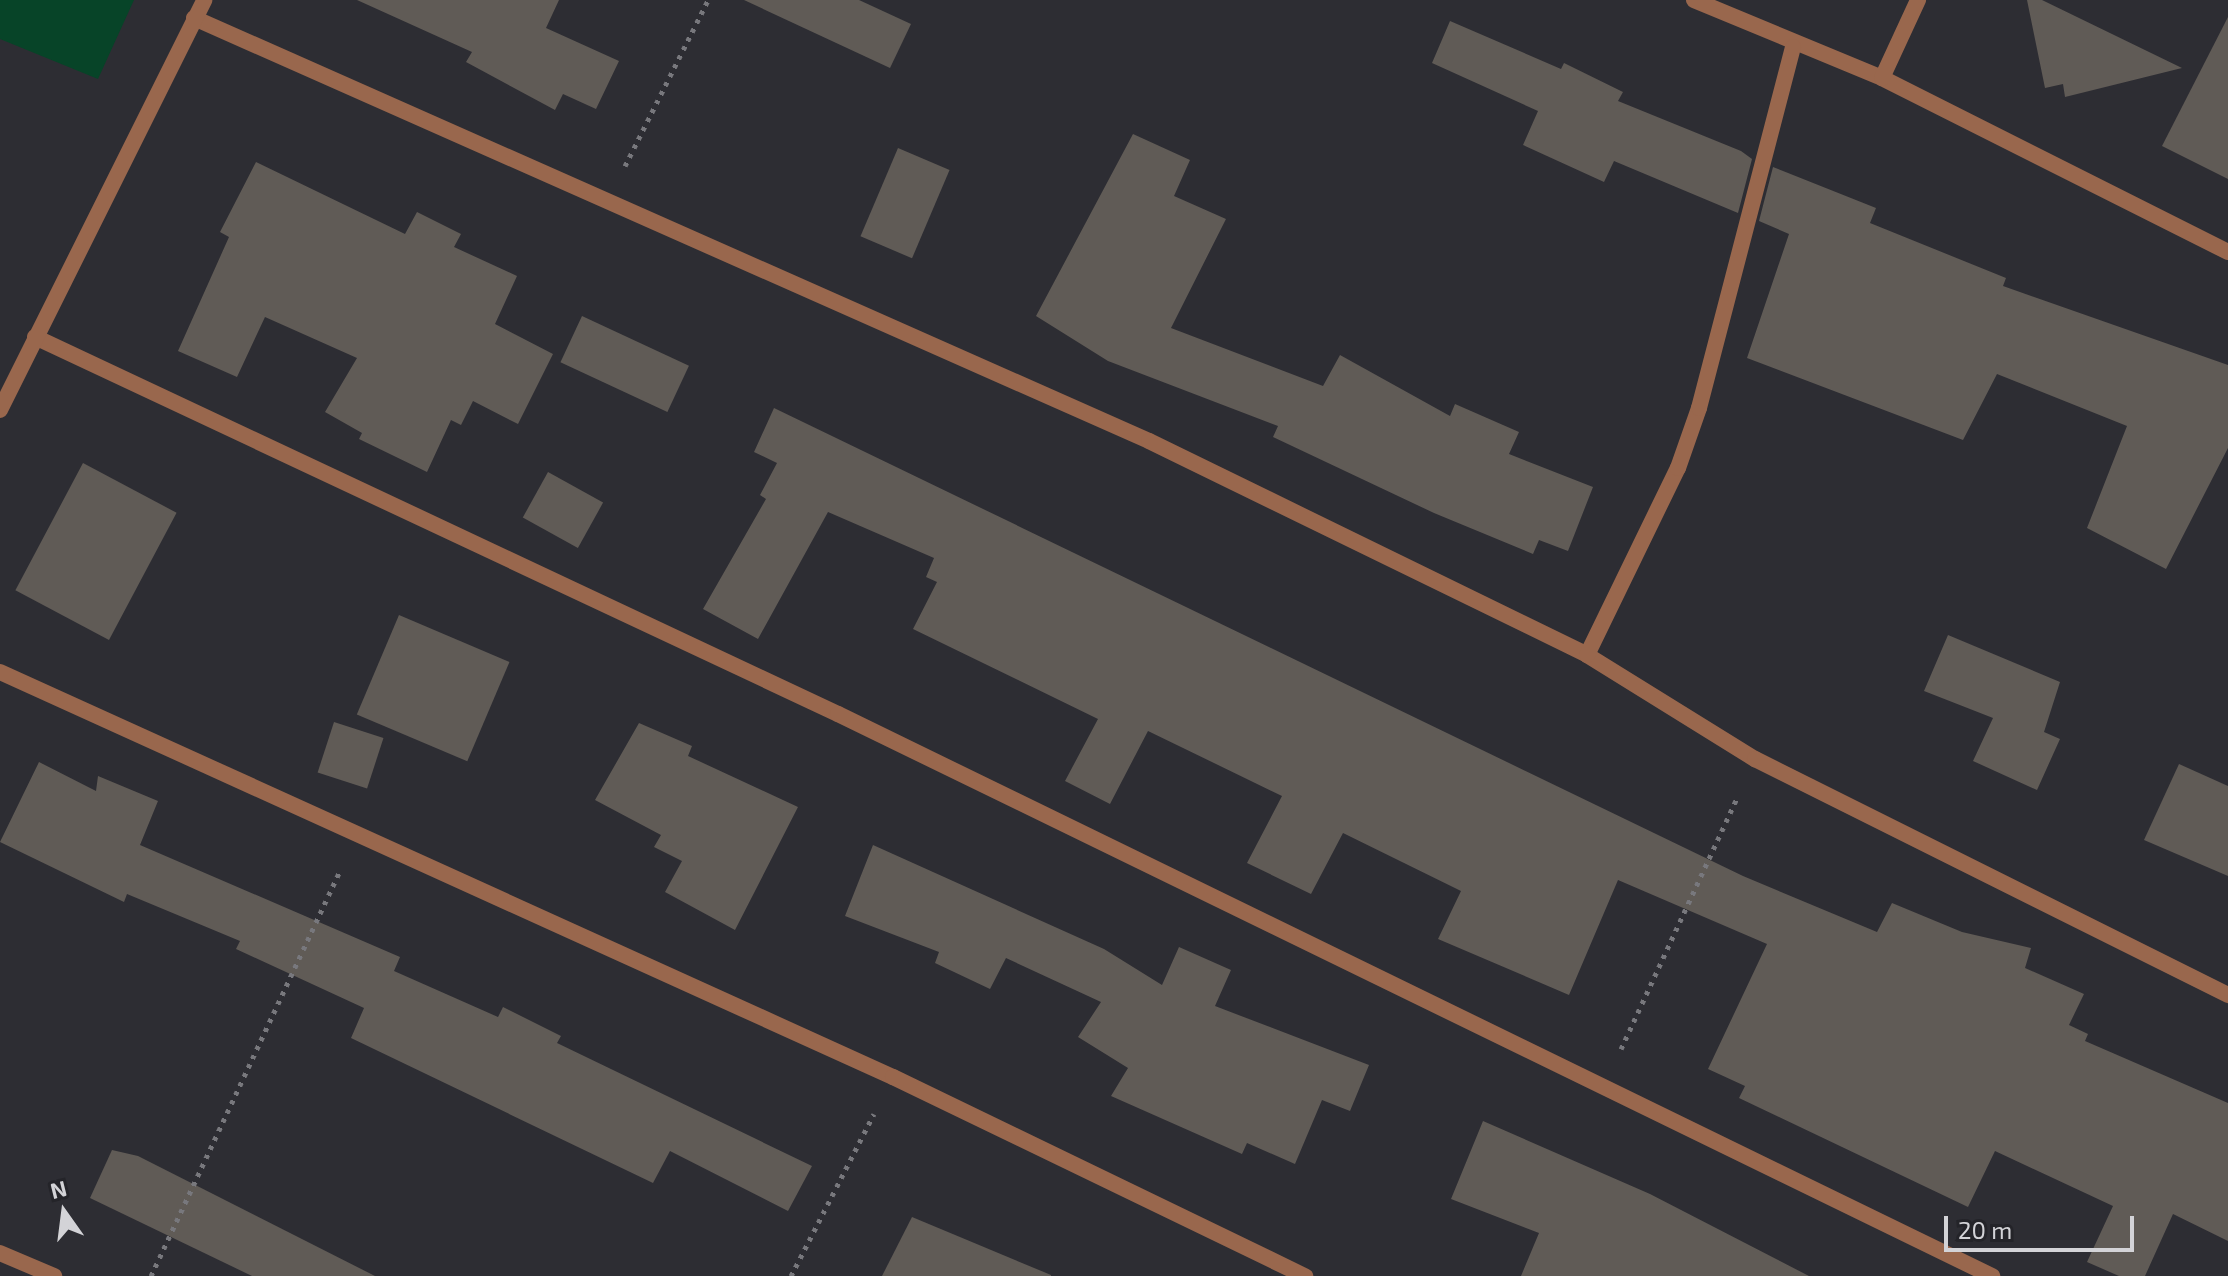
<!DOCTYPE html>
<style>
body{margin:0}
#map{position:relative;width:2228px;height:1276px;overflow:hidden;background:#2d2d33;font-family:"Exo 2",sans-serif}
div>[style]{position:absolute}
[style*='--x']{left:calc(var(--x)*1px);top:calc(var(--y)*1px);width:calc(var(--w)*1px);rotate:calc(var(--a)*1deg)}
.green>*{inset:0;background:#074428}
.building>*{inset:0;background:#605b56;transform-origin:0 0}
.path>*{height:5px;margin-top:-2.5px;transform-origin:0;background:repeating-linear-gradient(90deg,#78787d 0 4px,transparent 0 10px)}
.street>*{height:16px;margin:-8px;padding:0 8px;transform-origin:8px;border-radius:8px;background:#99674d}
span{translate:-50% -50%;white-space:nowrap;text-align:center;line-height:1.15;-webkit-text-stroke:7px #242429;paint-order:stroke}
.north{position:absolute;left:24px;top:1172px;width:80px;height:80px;-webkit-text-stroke:6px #242429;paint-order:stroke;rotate:346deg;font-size:22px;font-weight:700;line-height:32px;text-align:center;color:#d3d3d7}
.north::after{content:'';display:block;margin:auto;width:28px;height:36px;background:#d3d3d7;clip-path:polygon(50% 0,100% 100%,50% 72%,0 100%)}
.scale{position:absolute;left:1944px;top:1216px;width:190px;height:36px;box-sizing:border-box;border:4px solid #d3d3d7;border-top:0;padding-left:10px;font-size:24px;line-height:28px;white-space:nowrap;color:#d3d3d7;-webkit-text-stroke:6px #242429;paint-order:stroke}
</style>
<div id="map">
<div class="green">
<i style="clip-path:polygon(0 0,134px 0,98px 79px,0 39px)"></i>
</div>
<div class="building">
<i style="clip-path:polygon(357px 0,559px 0,546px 28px,619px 61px,596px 109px,563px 94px,555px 110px,466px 62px,472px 52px)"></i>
<i style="clip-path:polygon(744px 0,859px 0,911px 24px,890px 68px)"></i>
<i style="clip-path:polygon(2027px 0,2042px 0,2182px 68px,2065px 97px,2063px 84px,2045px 88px)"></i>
<i style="clip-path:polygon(2228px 17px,2228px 179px,2162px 146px)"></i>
<i style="clip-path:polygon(1450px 21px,1561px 69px,1564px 63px,1623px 92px,1618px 101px,1741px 151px,1752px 159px,1738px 213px,1614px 161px,1604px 182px,1523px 145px,1538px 111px,1432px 63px)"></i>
<i style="clip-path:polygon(1133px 134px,1190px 160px,1174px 196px,1226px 219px,1171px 328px,1323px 386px,1340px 355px,1450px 416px,1455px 404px,1519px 432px,1509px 454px,1593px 487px,1568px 551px,1539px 540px,1533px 554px,1434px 513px,1273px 437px,1278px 426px,1108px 361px,1036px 316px)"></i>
<i style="left:898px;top:148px;width:56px;height:96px;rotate:23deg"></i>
<i style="clip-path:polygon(256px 162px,405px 234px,417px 212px,461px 234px,454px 247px,517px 276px,495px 324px,553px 354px,518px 424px,473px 401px,461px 425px,451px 420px,427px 472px,359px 439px,362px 433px,325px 412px,357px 358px,265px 317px,237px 377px,178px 351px,229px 237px,220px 232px)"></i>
<i style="clip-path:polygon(1773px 167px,1876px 208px,1870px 223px,2006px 278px,2003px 286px,2228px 365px,2228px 448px,2166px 569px,2087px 528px,2127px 426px,1997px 374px,1963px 440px,1747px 358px,1789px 234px,1759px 221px)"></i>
<i style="left:582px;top:316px;width:118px;height:51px;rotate:25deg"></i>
<i style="clip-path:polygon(774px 408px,1743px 876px,1877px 932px,1892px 903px,1962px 932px,2031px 948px,2025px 968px,2084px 994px,2069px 1025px,2088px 1034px,2085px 1041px,2228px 1103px,2228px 1241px,2173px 1214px,2145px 1276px,2119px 1276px,2087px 1262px,2113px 1206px,1995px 1151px,1968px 1207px,1739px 1098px,1745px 1086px,1708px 1069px,1767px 944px,1618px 880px,1569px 995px,1438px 939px,1461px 891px,1343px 833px,1311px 894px,1247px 863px,1282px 796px,1148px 731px,1110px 804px,1065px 781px,1098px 719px,913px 629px,937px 582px,926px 577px,934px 558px,828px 512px,758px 639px,703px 609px,766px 499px,760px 495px,777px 463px,754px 452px)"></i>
<i style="left:83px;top:463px;width:106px;height:144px;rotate:28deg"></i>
<i style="left:548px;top:472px;width:63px;height:52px;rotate:29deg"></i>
<i style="left:399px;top:615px;width:120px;height:108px;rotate:23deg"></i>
<i style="clip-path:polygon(1948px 635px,2060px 682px,2044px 732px,2060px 739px,2037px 790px,1973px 761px,1993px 718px,1924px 691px)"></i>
<i style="left:334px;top:722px;width:52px;height:53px;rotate:18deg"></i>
<i style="clip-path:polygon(639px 723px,692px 746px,688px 756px,798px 807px,735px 930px,665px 892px,682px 861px,654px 847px,661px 835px,595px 800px)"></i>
<i style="clip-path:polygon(39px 762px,96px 791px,98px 776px,158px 801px,140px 845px,400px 957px,394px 971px,498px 1017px,503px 1007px,561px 1036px,557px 1043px,812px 1166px,788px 1211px,670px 1151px,653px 1183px,351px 1038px,364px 1008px,236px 949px,240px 941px,127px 894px,124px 902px,0 842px)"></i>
<i style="clip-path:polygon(2179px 764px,2228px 786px,2228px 876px,2144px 840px)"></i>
<i style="clip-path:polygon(873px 845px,1104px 949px,1162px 985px,1179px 947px,1231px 970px,1215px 1006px,1369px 1065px,1350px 1111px,1322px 1100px,1295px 1164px,1247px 1143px,1242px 1154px,1111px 1096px,1128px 1068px,1078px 1037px,1101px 1002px,1006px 958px,990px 989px,935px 963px,939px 952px,845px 916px)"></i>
<i style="clip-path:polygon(1483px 1121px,1650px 1194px,1809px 1276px,1521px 1276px,1539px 1233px,1451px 1199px)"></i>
<i style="clip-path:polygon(112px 1150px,138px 1156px,375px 1276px,252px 1276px,90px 1198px)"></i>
<i style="clip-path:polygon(912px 1217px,1051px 1275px,1051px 1276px,882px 1276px)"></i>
</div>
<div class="path">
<i style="--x:625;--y:166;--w:186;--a:-63.4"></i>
<i style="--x:1621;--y:1049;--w:279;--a:-65.2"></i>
<i style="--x:151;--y:1276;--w:445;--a:-65"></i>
<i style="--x:791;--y:1276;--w:182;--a:-62.9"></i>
</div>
<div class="street">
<i style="--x:1694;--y:0;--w:204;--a:22.5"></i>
<i style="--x:1882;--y:78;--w:387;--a:26.7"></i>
<i style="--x:194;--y:18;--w:1044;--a:23.89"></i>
<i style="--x:1149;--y:441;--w:487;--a:26"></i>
<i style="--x:1587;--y:655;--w:198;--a:31.8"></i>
<i style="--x:1755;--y:759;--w:529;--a:26.52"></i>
<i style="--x:1882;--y:78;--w:86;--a:-65.2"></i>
<i style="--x:35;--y:337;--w:887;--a:25.15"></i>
<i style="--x:838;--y:714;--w:1284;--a:25.97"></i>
<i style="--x:0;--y:410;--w:458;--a:-63.5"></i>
<i style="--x:1587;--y:655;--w:208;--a:-64.1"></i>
<i style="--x:1678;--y:468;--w:64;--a:-70.7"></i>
<i style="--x:1699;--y:408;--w:373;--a:-75.4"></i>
<i style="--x:0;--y:672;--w:981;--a:24.4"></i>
<i style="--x:893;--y:1077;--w:458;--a:25.8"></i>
<i style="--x:0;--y:1253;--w:59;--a:23.1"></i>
</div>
<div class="north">N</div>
<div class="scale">20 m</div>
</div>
